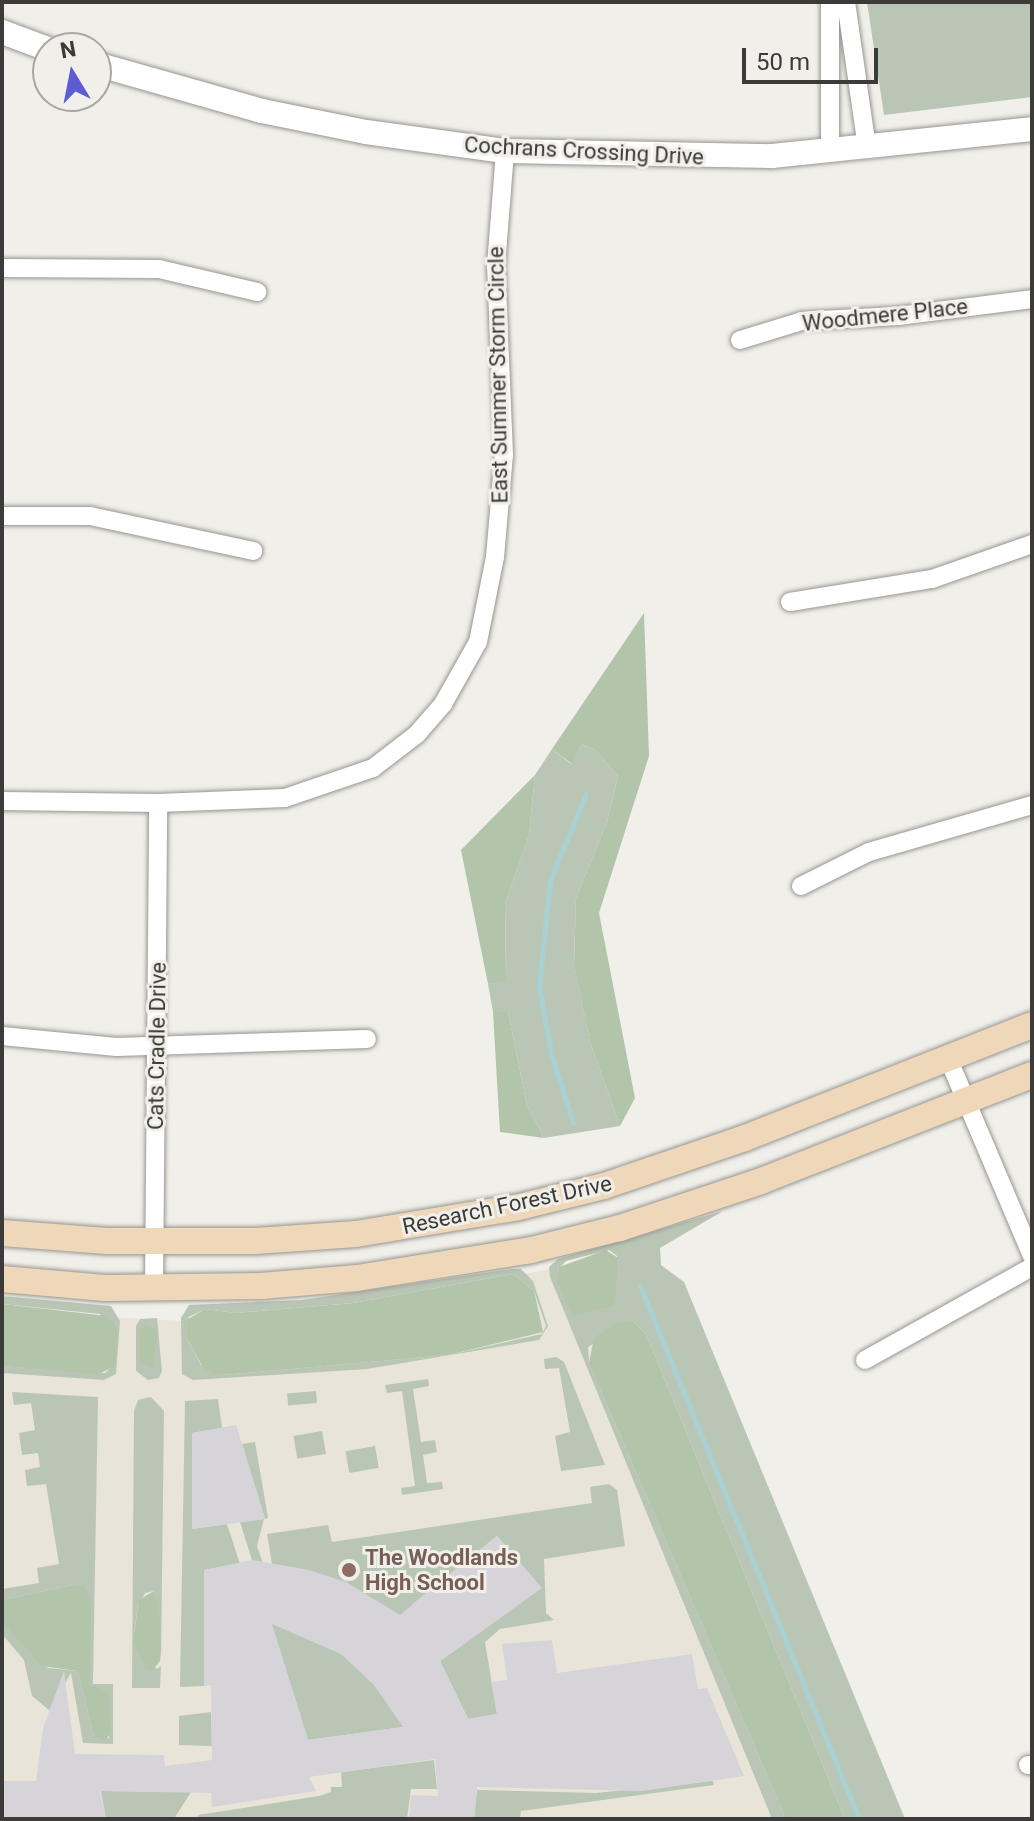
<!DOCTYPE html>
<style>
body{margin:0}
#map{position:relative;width:1034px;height:1821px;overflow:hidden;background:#f0efe9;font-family:Roboto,sans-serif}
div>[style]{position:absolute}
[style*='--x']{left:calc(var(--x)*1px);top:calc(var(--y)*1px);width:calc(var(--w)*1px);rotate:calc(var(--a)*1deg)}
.built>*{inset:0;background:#e8e5d8}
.green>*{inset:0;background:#bac6b5;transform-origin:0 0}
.forest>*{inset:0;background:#b2c4a9}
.stream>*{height:5px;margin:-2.5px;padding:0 2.5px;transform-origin:2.5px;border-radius:2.5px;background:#a9d1d3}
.building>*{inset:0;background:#d7d4d9}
.roads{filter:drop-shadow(0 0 2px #979691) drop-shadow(0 0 2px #979691)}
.minor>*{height:18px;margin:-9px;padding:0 9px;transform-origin:9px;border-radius:9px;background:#fff}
.tertiary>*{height:24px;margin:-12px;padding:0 12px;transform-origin:12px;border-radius:12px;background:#fff}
.secondary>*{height:26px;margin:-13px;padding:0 13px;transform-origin:13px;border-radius:13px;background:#efd7b9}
.dots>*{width:22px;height:22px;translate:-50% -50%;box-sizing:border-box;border:4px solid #f0efe9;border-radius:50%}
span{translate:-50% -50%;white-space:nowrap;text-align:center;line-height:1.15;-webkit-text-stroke:6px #f0efe9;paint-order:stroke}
.street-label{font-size:22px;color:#3c3b39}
.education-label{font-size:22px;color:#785e54;font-weight:700}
.left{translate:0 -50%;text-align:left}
.frame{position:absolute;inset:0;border:4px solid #3c3b39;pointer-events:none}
.north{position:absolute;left:32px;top:32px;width:80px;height:80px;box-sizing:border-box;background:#f0efe9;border:2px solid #a8a7a3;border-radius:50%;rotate:350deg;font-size:22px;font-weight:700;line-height:32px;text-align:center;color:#3c3b39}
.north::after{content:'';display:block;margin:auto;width:28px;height:36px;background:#5d5cd4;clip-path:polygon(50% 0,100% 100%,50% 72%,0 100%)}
.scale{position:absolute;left:742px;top:48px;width:136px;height:36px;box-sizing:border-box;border:4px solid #3c3b39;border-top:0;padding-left:10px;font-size:24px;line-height:28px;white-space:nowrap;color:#3c3b39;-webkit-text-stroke:6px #f0efe9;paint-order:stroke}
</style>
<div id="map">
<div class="built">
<i style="clip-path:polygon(578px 1264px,793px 1819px,2px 1819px,2px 1311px,183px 1321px,353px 1305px)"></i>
</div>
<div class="green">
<i style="clip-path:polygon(867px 2px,1032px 2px,1032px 97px,884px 115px)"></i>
<i style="clip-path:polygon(582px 744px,595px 750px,618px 776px,607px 822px,576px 898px,574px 964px,590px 1042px,620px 1126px,544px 1138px,527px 1105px,508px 1012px,493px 1012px,488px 984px,506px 980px,505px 904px,529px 835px,535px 775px,552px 749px,571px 764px)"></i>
<i style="clip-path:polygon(evenodd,723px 1211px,660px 1248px,661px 1265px,684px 1282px,905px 1819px,845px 1819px,646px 1334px,633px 1321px,588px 1347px,589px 1363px,786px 1819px,772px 1819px,550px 1277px,549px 1267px,558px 1259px,723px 1211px,609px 1250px,617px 1256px,614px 1276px,572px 1316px,558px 1270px,566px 1261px,609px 1250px)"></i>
<i style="clip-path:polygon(evenodd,511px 1269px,521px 1269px,533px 1281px,548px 1326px,539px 1340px,367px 1369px,193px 1380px,182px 1374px,181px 1318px,189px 1305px,302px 1300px,511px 1269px,513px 1274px,534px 1291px,546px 1326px,542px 1334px,448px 1355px,222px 1375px,201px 1365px,186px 1337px,189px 1317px,205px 1309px,236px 1313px,353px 1303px,513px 1274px)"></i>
<i style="clip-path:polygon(2px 1296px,111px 1306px,120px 1321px,116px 1374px,104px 1380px,2px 1373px,2px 1366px,105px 1373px,116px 1363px,100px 1314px,2px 1304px)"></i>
<i style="clip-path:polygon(157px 1318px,162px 1371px,159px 1378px,148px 1380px,136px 1371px,136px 1326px,140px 1319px)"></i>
<i style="clip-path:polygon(556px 1357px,564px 1362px,605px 1465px,561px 1471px,555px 1436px,570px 1432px,559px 1368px,545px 1369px,544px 1359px)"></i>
<i style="clip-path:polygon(428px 1379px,429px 1386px,413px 1389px,421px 1442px,435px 1440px,437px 1452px,423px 1455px,427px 1483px,442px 1482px,443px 1489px,402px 1495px,401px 1488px,415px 1486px,402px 1391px,387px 1393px,385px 1385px)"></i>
<i style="left:316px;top:1391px;width:12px;height:29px;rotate:85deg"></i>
<i style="clip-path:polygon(12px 1392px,98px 1397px,93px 1684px,113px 1684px,113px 1744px,83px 1743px,71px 1673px,49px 1710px,32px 1696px,24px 1660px,2px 1634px,2px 1622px,48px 1668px,78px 1671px,94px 1737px,109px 1738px,109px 1697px,90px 1684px,89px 1645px,73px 1585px,2px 1600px,2px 1589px,39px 1583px,37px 1568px,59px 1564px,46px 1484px,27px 1486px,25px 1470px,40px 1467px,38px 1453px,22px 1455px,19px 1433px,35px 1430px,31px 1403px,14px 1405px)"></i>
<i style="clip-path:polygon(151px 1397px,164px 1411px,161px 1662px,154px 1591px,145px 1593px,138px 1605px,133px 1641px,142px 1656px,157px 1669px,161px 1666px,160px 1688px,132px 1688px,134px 1411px,138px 1400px)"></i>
<i style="clip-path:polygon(218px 1399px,222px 1428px,192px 1433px,192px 1529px,227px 1524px,240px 1564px,204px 1570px,204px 1686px,180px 1687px,185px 1401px)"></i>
<i style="left:322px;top:1431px;width:23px;height:29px;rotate:80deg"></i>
<i style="clip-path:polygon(255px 1442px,268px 1518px,265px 1519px,242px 1444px)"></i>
<i style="left:375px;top:1446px;width:22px;height:30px;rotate:80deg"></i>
<i style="clip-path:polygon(609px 1484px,617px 1490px,625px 1546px,544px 1559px,546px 1613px,554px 1620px,500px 1629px,485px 1642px,497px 1714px,468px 1719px,440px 1661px,541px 1588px,497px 1536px,413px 1604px,406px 1622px,346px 1582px,272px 1564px,267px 1534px,328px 1525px,332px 1542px,592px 1503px,590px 1487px)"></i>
<i style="clip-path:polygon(264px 1519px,257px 1546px,272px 1590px,261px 1589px,240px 1522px)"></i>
<i style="clip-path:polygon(265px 1603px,279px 1605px,284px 1629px,295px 1628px,341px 1654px,425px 1724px,308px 1740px)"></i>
<i style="clip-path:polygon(211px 1712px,212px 1746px,179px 1745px,179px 1716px)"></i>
<i style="clip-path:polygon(434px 1760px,437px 1789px,411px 1789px,407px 1819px,198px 1819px,198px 1815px,319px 1796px,331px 1792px,331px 1787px,342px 1787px,341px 1772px)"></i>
<i style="clip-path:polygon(713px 1781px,714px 1785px,521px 1811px,520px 1819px,474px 1819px,477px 1790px,596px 1793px)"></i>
<i style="clip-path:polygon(101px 1791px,191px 1792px,174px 1819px,106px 1819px)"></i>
</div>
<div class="forest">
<i style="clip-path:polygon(644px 613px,649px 756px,599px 913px,635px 1098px,620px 1126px,590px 1042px,574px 965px,576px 898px,607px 822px,618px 776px,595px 750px,582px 744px,572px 764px,552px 749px)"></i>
<i style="clip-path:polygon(535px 775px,529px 835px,505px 904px,506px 981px,488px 984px,461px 850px)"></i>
<i style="clip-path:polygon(493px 1012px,508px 1012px,527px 1105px,544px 1138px,500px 1132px)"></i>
<i style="clip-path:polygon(606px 1250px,618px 1258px,615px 1305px,572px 1316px,557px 1281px,559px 1267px)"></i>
<i style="clip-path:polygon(513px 1274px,534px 1291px,543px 1332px,448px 1355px,222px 1375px,204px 1369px,186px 1337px,188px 1319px,205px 1309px,236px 1313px,353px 1303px)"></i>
<i style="clip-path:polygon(2px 1304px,108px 1316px,117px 1327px,116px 1365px,99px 1374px,2px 1366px)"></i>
<i style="clip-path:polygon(633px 1321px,646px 1334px,845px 1819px,786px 1819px,589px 1363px,594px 1338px,614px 1324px)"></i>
<i style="clip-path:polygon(146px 1324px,157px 1331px,154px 1368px,140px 1363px,140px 1331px)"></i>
<i style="clip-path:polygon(73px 1585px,85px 1587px,91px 1601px,90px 1684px,109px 1693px,111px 1733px,105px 1740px,94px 1737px,78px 1671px,42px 1666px,2px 1622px,2px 1600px)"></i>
<i style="clip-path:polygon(154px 1591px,161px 1622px,160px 1661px,152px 1671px,146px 1669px,133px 1641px,139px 1600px)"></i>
</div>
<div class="stream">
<i style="--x:573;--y:1123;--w:73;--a:-107.4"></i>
<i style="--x:551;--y:1053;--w:67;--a:-100.3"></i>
<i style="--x:539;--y:987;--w:108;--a:-84.1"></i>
<i style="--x:550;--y:880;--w:93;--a:-67.3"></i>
<i style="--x:640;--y:1286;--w:576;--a:67.66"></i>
</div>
<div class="building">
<i style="clip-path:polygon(236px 1425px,265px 1519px,192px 1529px,192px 1433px)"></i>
<i style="clip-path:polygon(evenodd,497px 1536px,542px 1588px,440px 1661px,468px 1719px,497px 1714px,491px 1682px,507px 1680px,502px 1644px,552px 1640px,557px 1673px,692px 1654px,698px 1689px,707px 1688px,744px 1776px,642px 1791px,477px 1787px,474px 1819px,409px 1819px,411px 1795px,438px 1796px,435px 1759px,309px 1777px,316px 1791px,212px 1807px,211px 1793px,100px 1791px,106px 1819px,2px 1819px,2px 1781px,36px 1781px,43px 1728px,64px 1671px,75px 1754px,164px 1755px,165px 1766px,212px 1760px,211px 1685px,204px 1686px,204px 1570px,252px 1560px,309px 1570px,346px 1582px,400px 1615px,497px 1536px,272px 1624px,341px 1654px,374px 1685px,403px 1727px,308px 1740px,272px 1624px)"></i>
</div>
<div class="roads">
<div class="minor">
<i style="--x:846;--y:2;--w:148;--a:81.8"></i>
<i style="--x:830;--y:151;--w:149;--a:-90"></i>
<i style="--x:2;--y:268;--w:157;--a:0.4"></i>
<i style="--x:159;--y:269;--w:101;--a:13.2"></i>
<i style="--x:740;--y:340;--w:65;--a:-17"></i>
<i style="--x:802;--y:321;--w:96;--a:-3"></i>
<i style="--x:898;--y:316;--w:135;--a:-7.2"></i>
<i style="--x:2;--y:516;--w:88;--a:0"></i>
<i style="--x:90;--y:516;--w:167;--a:12.1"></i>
<i style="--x:790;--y:602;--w:144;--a:-9.2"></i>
<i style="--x:932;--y:579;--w:106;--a:-19.3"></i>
<i style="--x:2;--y:801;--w:156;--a:0.7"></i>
<i style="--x:158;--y:803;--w:127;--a:-2.3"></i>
<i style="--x:285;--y:798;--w:93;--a:-18.8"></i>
<i style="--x:373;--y:768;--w:56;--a:-37.7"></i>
<i style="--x:417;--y:734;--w:40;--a:-49"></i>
<i style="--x:443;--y:704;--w:71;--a:-60.6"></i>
<i style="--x:478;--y:642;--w:87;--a:-78.7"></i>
<i style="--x:495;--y:557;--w:102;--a:-85"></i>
<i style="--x:504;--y:455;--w:189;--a:-92.4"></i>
<i style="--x:496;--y:266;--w:115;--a:-85.5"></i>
<i style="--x:801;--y:886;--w:76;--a:-26.6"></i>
<i style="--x:869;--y:852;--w:170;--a:-16.1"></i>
<i style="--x:2;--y:1036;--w:115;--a:5.5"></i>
<i style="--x:116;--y:1047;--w:251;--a:-1.8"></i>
<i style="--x:948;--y:1058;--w:215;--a:67"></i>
<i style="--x:154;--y:1288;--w:485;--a:-89.5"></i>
<i style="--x:865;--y:1360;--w:191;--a:-29.1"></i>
<i style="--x:1028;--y:1765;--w:4;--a:0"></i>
</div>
<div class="tertiary">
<i style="--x:2;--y:32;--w:49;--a:20.3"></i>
<i style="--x:96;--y:64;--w:173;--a:15.8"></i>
<i style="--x:262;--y:111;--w:106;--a:11.4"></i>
<i style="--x:366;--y:132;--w:140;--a:7.8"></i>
<i style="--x:505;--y:151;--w:267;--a:1.1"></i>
<i style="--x:772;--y:156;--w:261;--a:-5.9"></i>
</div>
<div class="secondary">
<i style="--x:2;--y:1233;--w:105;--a:4.4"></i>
<i style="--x:107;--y:1241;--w:149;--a:0"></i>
<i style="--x:256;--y:1241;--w:100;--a:-4"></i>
<i style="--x:356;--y:1234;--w:165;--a:-9.4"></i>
<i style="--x:519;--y:1207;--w:88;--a:-13.9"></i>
<i style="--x:604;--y:1186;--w:149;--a:-18.8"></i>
<i style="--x:745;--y:1138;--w:308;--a:-21.5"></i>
<i style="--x:2;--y:1279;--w:103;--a:5"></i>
<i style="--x:105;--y:1288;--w:156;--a:-0.7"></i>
<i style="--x:261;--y:1286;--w:96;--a:-4.8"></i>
<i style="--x:357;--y:1278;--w:176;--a:-9.1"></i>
<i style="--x:531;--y:1250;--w:92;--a:-13.9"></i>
<i style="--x:620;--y:1228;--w:149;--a:-18.4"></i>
<i style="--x:761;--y:1181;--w:291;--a:-21.4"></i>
</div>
</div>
<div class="dots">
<i style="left:349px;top:1570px;background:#8d6e63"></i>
</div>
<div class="street-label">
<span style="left:584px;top:151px;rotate:3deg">Cochrans Crossing Drive</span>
<span style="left:885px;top:315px;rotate:-6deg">Woodmere Place</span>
<span style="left:498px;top:375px;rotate:-91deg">East Summer Storm Circle</span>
<span style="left:157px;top:1046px;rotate:-89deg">Cats Cradle Drive</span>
<span style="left:507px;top:1205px;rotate:-12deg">Research Forest Drive</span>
</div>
<div class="education-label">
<span class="left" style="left:365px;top:1570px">The Woodlands<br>High School</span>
</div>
<div class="frame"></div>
<div class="north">N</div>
<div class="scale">50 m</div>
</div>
